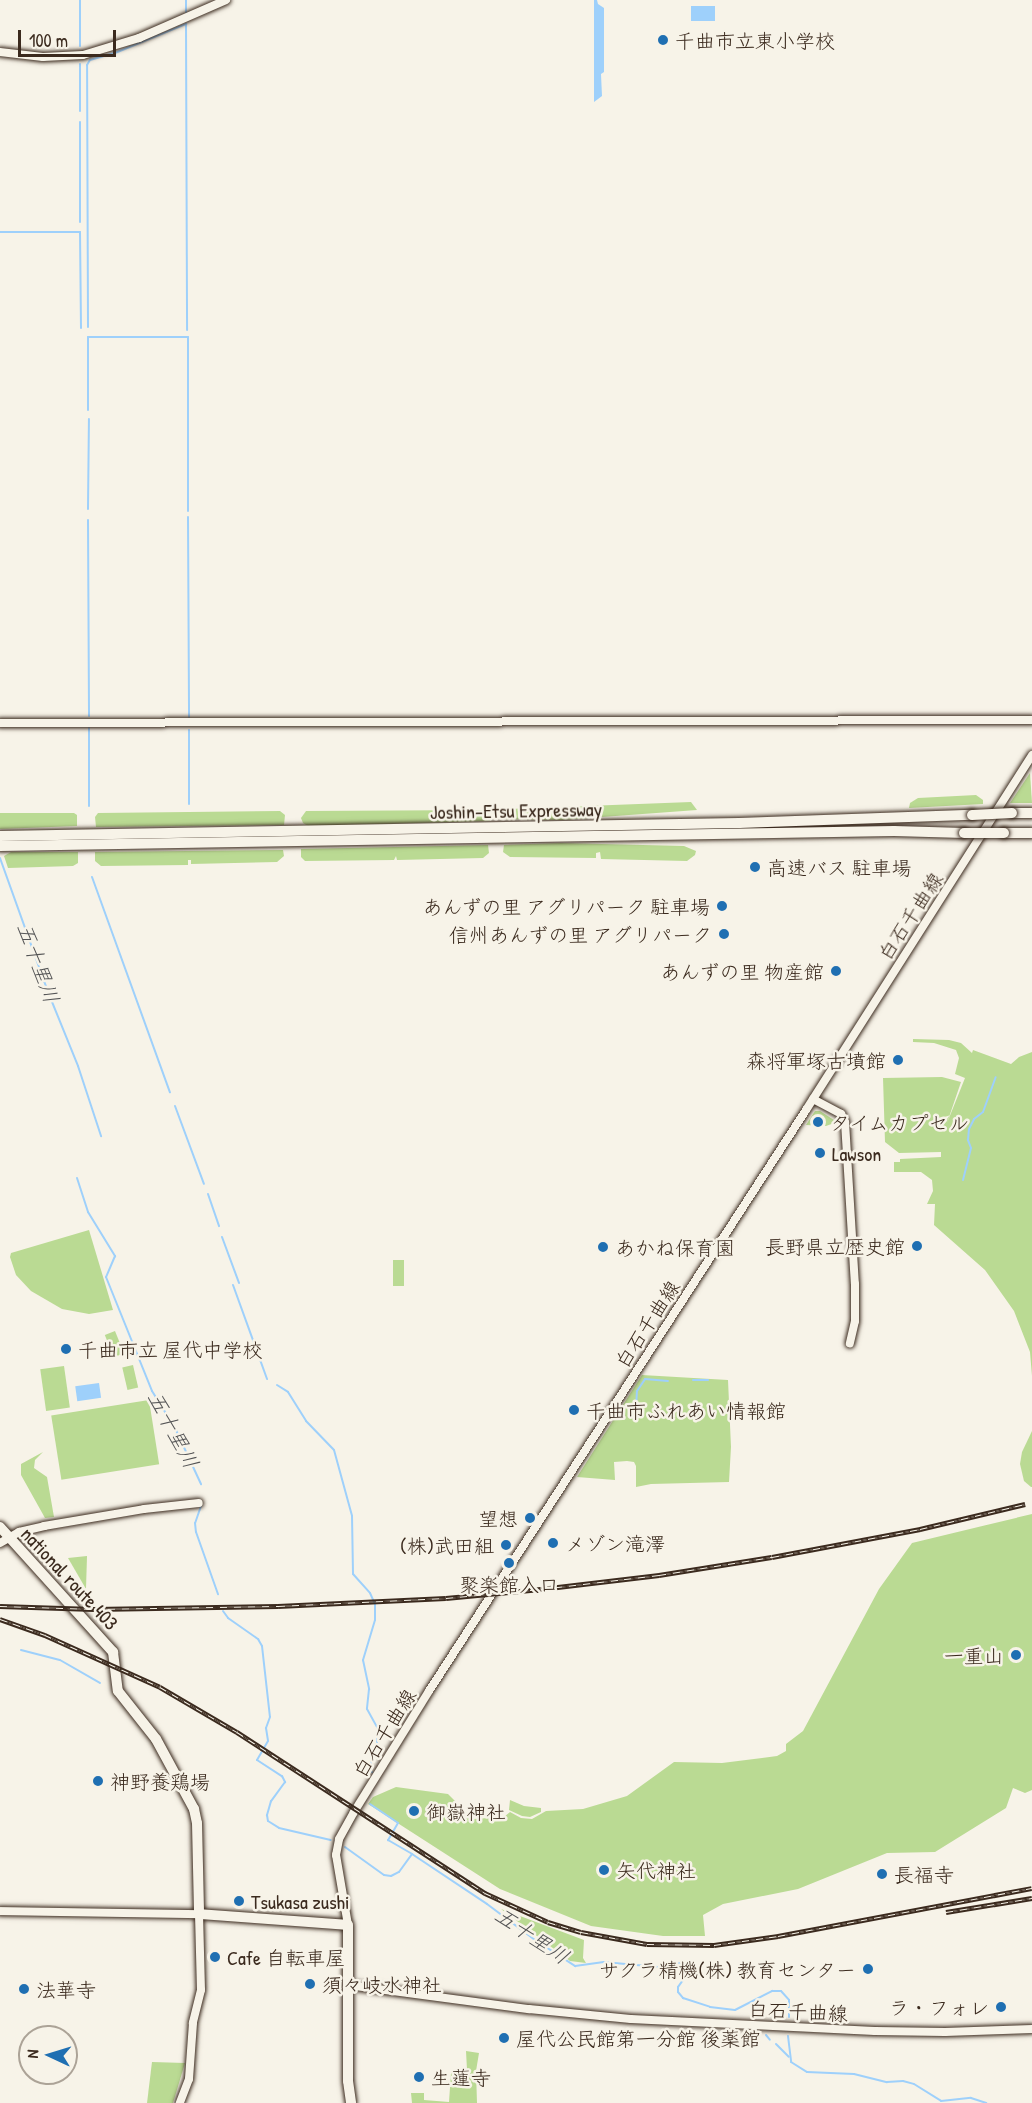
<!DOCTYPE html>
<meta charset="utf-8">
<style>
body{margin:0}
#map{position:relative;width:1032px;height:2103px;overflow:hidden;background:#f7f3e8;font-family:"Patrick Hand","Klee One",sans-serif}
div>[style]{position:absolute}
[style*='--x']{left:calc(var(--x)*1px);top:calc(var(--y)*1px);width:calc(var(--w)*1px);rotate:calc(var(--a)*1deg)}
.green>*{inset:0;background:#bada93;transform-origin:0 0}
.water>*{inset:0;background:#9ed0fb;transform-origin:0 0}
.stream>*{height:2px;margin:-1px;padding:0 1px;transform-origin:1px;border-radius:1px;background:#9ed0fb}
.roads{filter:drop-shadow(0 0 2px #3b2a1e) drop-shadow(0 0 2px #3b2a1e)}
.tertiary>*{height:8px;margin:-4px;padding:0 4px;transform-origin:4px;border-radius:4px;background:#f7f3e8}
.secondary>*{height:8px;margin:-4px;padding:0 4px;transform-origin:4px;border-radius:4px;background:#f7f3e8}
.trunk>*{height:10px;margin:-5px;padding:0 5px;transform-origin:5px;border-radius:5px;background:#f7f3e8}
.motorway>*{height:10px;margin:-5px;padding:0 5px;transform-origin:5px;border-radius:5px;background:#f7f3e8}
.rail>*{height:4.5px;margin-top:-2.25px;transform-origin:0;background:repeating-linear-gradient(90deg,#f7f3e8 0 7px,#3b2a1e 0 14px);box-sizing:border-box;border-block:2px solid #3b2a1e}
.bridges{filter:drop-shadow(0 0 2px #3b2a1e) drop-shadow(0 0 2px #3b2a1e)}
.motorway-bridge>*{height:10px;margin:-5px;padding:0 5px;transform-origin:5px;border-radius:5px;background:#f7f3e8}
.dots>*{width:16px;height:16px;translate:-50% -50%;box-sizing:border-box;border:3px solid #f7f3e8;border-radius:50%}
span{translate:-50% -50%;white-space:nowrap;text-align:center;line-height:1.15;-webkit-text-stroke:5px #f7f3e8;paint-order:stroke}
.poi-label{font-size:20px;color:#3b2a1e}
.left{translate:0 -50%;text-align:left}
.right{translate:-100% -50%;text-align:right}
.street-label{font-size:20px;color:#3b2a1e}
.water-label{font-size:21px;color:#545455;font-style:italic}
.north{position:absolute;left:18px;top:2025px;width:60px;height:60px;box-sizing:border-box;background:#f7f3e8;border:2px solid #aca397;border-radius:50%;rotate:274deg;font-size:16px;font-weight:700;line-height:24px;text-align:center;color:#3b2a1e}
.north::after{content:'';display:block;margin:auto;width:21px;height:27px;background:#1f6fb2;clip-path:polygon(50% 0,100% 100%,50% 72%,0 100%)}
.scale{position:absolute;left:18px;top:30px;width:98px;height:27px;box-sizing:border-box;border:3px solid #3b2a1e;border-top:0;padding-left:8px;font-size:18px;line-height:21px;white-space:nowrap;color:#3b2a1e;-webkit-text-stroke:4px #f7f3e8;paint-order:stroke}
</style>
<div id="map">
<div class="green">
<i style="clip-path:polygon(1030px 773px,1032px 803px,1010px 803px)"></i>
<i style="clip-path:polygon(976px 795px,983px 800px,983px 804px,909px 808px,910px 803px,918px 798px)"></i>
<i style="clip-path:polygon(691px 802px,697px 810px,561px 820px,502px 819px,503px 813px,508px 809px)"></i>
<i style="clip-path:polygon(485px 810px,489px 813px,490px 821px,308px 826px,303px 823px,301px 818px,306px 811px)"></i>
<i style="clip-path:polygon(280px 811px,285px 815px,284px 825px,96px 827px,95px 817px,98px 813px)"></i>
<i style="clip-path:polygon(0 813px,74px 813px,77px 815px,77px 826px,0 829px)"></i>
<i style="clip-path:polygon(561px 843px,684px 846px,696px 851px,695px 855px,687px 861px,601px 859px,600px 852px,596px 853px,596px 858px,510px 857px,503px 852px,504px 845px)"></i>
<i style="clip-path:polygon(488px 845px,489px 853px,483px 858px,397px 860px,396px 856px,394px 860px,305px 861px,301px 857px,301px 849px)"></i>
<i style="clip-path:polygon(283px 850px,284px 856px,277px 862px,191px 864px,191px 860px,188px 860px,188px 865px,101px 866px,95px 861px,95px 852px)"></i>
<i style="clip-path:polygon(11px 852px,78px 852px,78px 863px,73px 866px,8px 868px,4px 856px)"></i>
<i style="clip-path:polygon(913px 1039px,949px 1040px,961px 1043px,972px 1053px,973px 1050px,1011px 1064px,1019px 1057px,1032px 1052px,1032px 1376px,1030px 1352px,1014px 1311px,985px 1270px,934px 1225px,935px 1204px,927px 1204px,933px 1191px,932px 1180px,921px 1172px,894px 1172px,894px 1162px,900px 1162px,900px 1159px,941px 1157px,941px 1152px,899px 1153px,885px 1142px,883px 1078px,942px 1077px,961px 1082px,947px 1123px,965px 1078px,955px 1074px,959px 1058px,956px 1050px,934px 1043px,913px 1042px)"></i>
<i style="clip-path:polygon(815px 1111px,820px 1111px,837px 1122px,826px 1126px,806px 1125px)"></i>
<i style="clip-path:polygon(89px 1230px,113px 1310px,89px 1314px,62px 1309px,31px 1291px,16px 1275px,10px 1257px,11px 1253px)"></i>
<i style="left:393px;top:1260px;width:11px;height:26px"></i>
<i style="left:115px;top:1331px;width:24px;height:11px;rotate:68deg"></i>
<i style="left:133px;top:1365px;width:23px;height:11px;rotate:77deg"></i>
<i style="left:64px;top:1366px;width:42px;height:24px;rotate:82deg"></i>
<i style="clip-path:polygon(642px 1375px,728px 1380px,731px 1447px,729px 1482px,651px 1484px,636px 1487px,636px 1466px,634px 1462px,627px 1461px,614px 1462px,615px 1480px,577px 1477px)"></i>
<i style="left:149px;top:1400px;width:65px;height:99px;rotate:81deg"></i>
<i style="clip-path:polygon(1032px 1431px,1032px 1487px,1031px 1487px,1024px 1481px,1020px 1464px,1022px 1452px)"></i>
<i style="clip-path:polygon(43px 1452px,35px 1460px,34px 1468px,47px 1477px,54px 1517px,45px 1518px,21px 1475px,21px 1464px)"></i>
<i style="clip-path:polygon(1032px 1514px,1032px 1790px,1025px 1793px,1013px 1788px,1006px 1808px,935px 1852px,887px 1853px,798px 1889px,723px 1904px,703px 1915px,705px 1936px,663px 1936px,591px 1926px,500px 1889px,368px 1804px,373px 1797px,396px 1787px,448px 1794px,473px 1819px,504px 1817px,510px 1812px,521px 1818px,532px 1819px,546px 1811px,583px 1809px,627px 1796px,674px 1762px,722px 1763px,777px 1756px,786px 1751px,786px 1744px,803px 1731px,879px 1589px,912px 1543px)"></i>
<i style="clip-path:polygon(87px 1556px,86px 1589px,68px 1558px)"></i>
<i style="clip-path:polygon(510px 1800px,524px 1806px,541px 1808px,541px 1812px,530px 1817px,522px 1816px,509px 1810px)"></i>
<i style="clip-path:polygon(501px 1909px,584px 1940px,583px 1958px,586px 1963px,570px 1961px)"></i>
<i style="clip-path:polygon(466px 2051px,479px 2053px,476px 2071px,477px 2103px,412px 2103px,411px 2093px,424px 2093px,424px 2100px,449px 2102px,451px 2073px,456px 2070px,467px 2070px)"></i>
<i style="clip-path:polygon(152px 2062px,185px 2063px,173px 2103px,147px 2103px)"></i>
</div>
<div class="water">
<i style="clip-path:polygon(594px 0,597px 0,598px 4px,604px 8px,604px 72px,601px 74px,602px 96px,594px 102px)"></i>
<i style="left:691px;top:6px;width:24px;height:15px"></i>
<i style="left:99px;top:1383px;width:15px;height:24px;rotate:82deg"></i>
</div>
<div class="stream">
<i style="--x:80;--y:0;--w:46;--a:90"></i>
<i style="--x:186;--y:0;--w:12;--a:90"></i>
<i style="--x:80;--y:64;--w:47;--a:90"></i>
<i style="--x:80;--y:122;--w:100;--a:90"></i>
<i style="--x:0;--y:232;--w:80;--a:0"></i>
<i style="--x:80;--y:232;--w:96;--a:89.4"></i>
<i style="--x:88;--y:327;--w:262;--a:-90.2"></i>
<i style="--x:87;--y:65;--w:6;--a:-59"></i>
<i style="--x:90;--y:60;--w:26;--a:-16"></i>
<i style="--x:115;--y:53;--w:77;--a:-22.2"></i>
<i style="--x:186;--y:24;--w:306;--a:89.8"></i>
<i style="--x:88;--y:410;--w:73;--a:-90"></i>
<i style="--x:88;--y:337;--w:100;--a:0"></i>
<i style="--x:188;--y:337;--w:174;--a:90"></i>
<i style="--x:88;--y:509;--w:90;--a:-89.4"></i>
<i style="--x:188;--y:517;--w:200;--a:89.7"></i>
<i style="--x:88;--y:520;--w:196;--a:89.7"></i>
<i style="--x:189;--y:730;--w:74;--a:90"></i>
<i style="--x:89;--y:806;--w:78;--a:-90"></i>
<i style="--x:0;--y:858;--w:142;--a:70.3"></i>
<i style="--x:48;--y:992;--w:80;--a:67.9"></i>
<i style="--x:78;--y:1066;--w:74;--a:71.8"></i>
<i style="--x:92;--y:877;--w:229;--a:70.1"></i>
<i style="--x:175;--y:1106;--w:83;--a:69.6"></i>
<i style="--x:77;--y:1178;--w:36;--a:72"></i>
<i style="--x:88;--y:1212;--w:52;--a:58.5"></i>
<i style="--x:115;--y:1256;--w:23;--a:113"></i>
<i style="--x:106;--y:1277;--w:123;--a:68"></i>
<i style="--x:152;--y:1391;--w:44;--a:58.1"></i>
<i style="--x:175;--y:1428;--w:62;--a:65.1"></i>
<i style="--x:963;--y:1180;--w:33;--a:-76"></i>
<i style="--x:971;--y:1148;--w:9;--a:-111"></i>
<i style="--x:968;--y:1140;--w:11;--a:-85"></i>
<i style="--x:969;--y:1129;--w:11;--a:-63"></i>
<i style="--x:974;--y:1119;--w:11;--a:-38"></i>
<i style="--x:983;--y:1112;--w:37;--a:-70"></i>
<i style="--x:208;--y:1194;--w:34;--a:71"></i>
<i style="--x:222;--y:1237;--w:49;--a:69.7"></i>
<i style="--x:233;--y:1285;--w:100;--a:70.1"></i>
<i style="--x:693;--y:1380;--w:15;--a:0"></i>
<i style="--x:277;--y:1385;--w:13;--a:32"></i>
<i style="--x:288;--y:1392;--w:34;--a:58"></i>
<i style="--x:306;--y:1421;--w:40;--a:46"></i>
<i style="--x:334;--y:1450;--w:68;--a:74.7"></i>
<i style="--x:352;--y:1516;--w:58;--a:89"></i>
<i style="--x:353;--y:1574;--w:25;--a:48"></i>
<i style="--x:370;--y:1593;--w:12;--a:66"></i>
<i style="--x:375;--y:1604;--w:16;--a:90"></i>
<i style="--x:375;--y:1620;--w:42;--a:106.7"></i>
<i style="--x:363;--y:1660;--w:30;--a:78"></i>
<i style="--x:369;--y:1689;--w:20;--a:96"></i>
<i style="--x:367;--y:1709;--w:23;--a:61"></i>
<i style="--x:378;--y:1729;--w:16;--a:94"></i>
<i style="--x:377;--y:1745;--w:26;--a:108"></i>
<i style="--x:369;--y:1770;--w:4;--a:34"></i>
<i style="--x:636;--y:1409;--w:18;--a:-87"></i>
<i style="--x:637;--y:1391;--w:14;--a:-56"></i>
<i style="--x:645;--y:1379;--w:23;--a:5"></i>
<i style="--x:201;--y:1506;--w:18;--a:109"></i>
<i style="--x:195;--y:1523;--w:9;--a:84"></i>
<i style="--x:196;--y:1532;--w:66;--a:70.5"></i>
<i style="--x:223;--y:1611;--w:9;--a:54"></i>
<i style="--x:228;--y:1618;--w:37;--a:35"></i>
<i style="--x:258;--y:1639;--w:8;--a:60"></i>
<i style="--x:262;--y:1646;--w:71;--a:83.6"></i>
<i style="--x:270;--y:1717;--w:12;--a:110"></i>
<i style="--x:266;--y:1728;--w:13;--a:81"></i>
<i style="--x:268;--y:1741;--w:22;--a:120"></i>
<i style="--x:257;--y:1760;--w:30;--a:33"></i>
<i style="--x:282;--y:1776;--w:7;--a:63"></i>
<i style="--x:285;--y:1782;--w:24;--a:126"></i>
<i style="--x:271;--y:1801;--w:15;--a:106"></i>
<i style="--x:267;--y:1815;--w:6;--a:81"></i>
<i style="--x:268;--y:1821;--w:13;--a:32"></i>
<i style="--x:279;--y:1828;--w:53;--a:13"></i>
<i style="--x:21;--y:1650;--w:40;--a:14.4"></i>
<i style="--x:60;--y:1660;--w:46;--a:29.9"></i>
<i style="--x:370;--y:1804;--w:34;--a:34"></i>
<i style="--x:398;--y:1823;--w:20;--a:120"></i>
<i style="--x:388;--y:1840;--w:28;--a:30"></i>
<i style="--x:345;--y:1847;--w:48;--a:35.7"></i>
<i style="--x:384;--y:1875;--w:7;--a:8"></i>
<i style="--x:391;--y:1876;--w:9;--a:-27"></i>
<i style="--x:399;--y:1872;--w:22;--a:-54"></i>
<i style="--x:412;--y:1854;--w:90;--a:33.7"></i>
<i style="--x:487;--y:1904;--w:60;--a:36.9"></i>
<i style="--x:535;--y:1940;--w:48;--a:33"></i>
<i style="--x:575;--y:1966;--w:29;--a:-8"></i>
<i style="--x:604;--y:1962;--w:54;--a:5.3"></i>
<i style="--x:658;--y:1967;--w:27;--a:-10"></i>
<i style="--x:685;--y:1962;--w:9;--a:49"></i>
<i style="--x:691;--y:1969;--w:22;--a:126"></i>
<i style="--x:678;--y:1987;--w:5;--a:90"></i>
<i style="--x:678;--y:1992;--w:8;--a:50"></i>
<i style="--x:683;--y:1998;--w:28;--a:18"></i>
<i style="--x:710;--y:2007;--w:25;--a:7"></i>
<i style="--x:735;--y:2010;--w:42;--a:-27.2"></i>
<i style="--x:772;--y:1991;--w:9;--a:0"></i>
<i style="--x:781;--y:1991;--w:12;--a:48"></i>
<i style="--x:789;--y:2000;--w:17;--a:90"></i>
<i style="--x:766;--y:2035;--w:6;--a:51"></i>
<i style="--x:788;--y:2036;--w:26;--a:83"></i>
<i style="--x:791;--y:2062;--w:19;--a:32"></i>
<i style="--x:807;--y:2072;--w:47;--a:2.4"></i>
<i style="--x:854;--y:2074;--w:34;--a:14"></i>
<i style="--x:887;--y:2082;--w:16;--a:-4"></i>
<i style="--x:903;--y:2081;--w:11;--a:15"></i>
<i style="--x:914;--y:2084;--w:32;--a:32"></i>
<i style="--x:941;--y:2101;--w:30;--a:-6"></i>
<i style="--x:971;--y:2098;--w:16;--a:18"></i>
<i style="--x:776;--y:2044;--w:18;--a:45"></i>
</div>
<div class="roads">
<div class="tertiary">
<i style="--x:0;--y:723;--w:1032;--a:-0.17"></i>
<i style="--x:813;--y:1099;--w:32;--a:28"></i>
<i style="--x:841;--y:1114;--w:9;--a:63"></i>
<i style="--x:845;--y:1122;--w:162;--a:86.5"></i>
<i style="--x:855;--y:1284;--w:37;--a:90"></i>
<i style="--x:855;--y:1321;--w:23;--a:103"></i>
<i style="--x:0;--y:1543;--w:22;--a:-30"></i>
<i style="--x:19;--y:1532;--w:26;--a:-13"></i>
<i style="--x:44;--y:1526;--w:101;--a:-9.6"></i>
<i style="--x:144;--y:1509;--w:55;--a:-6.2"></i>
<i style="--x:0;--y:1911;--w:199;--a:0.9"></i>
<i style="--x:199;--y:1914;--w:76;--a:88.5"></i>
<i style="--x:201;--y:1990;--w:34;--a:104"></i>
<i style="--x:193;--y:2023;--w:56;--a:94.1"></i>
<i style="--x:189;--y:2079;--w:26;--a:111"></i>
</div>
<div class="secondary">
<i style="--x:0;--y:52;--w:43;--a:6.6"></i>
<i style="--x:43;--y:57;--w:40;--a:-2.9"></i>
<i style="--x:83;--y:55;--w:59;--a:-16.9"></i>
<i style="--x:139;--y:38;--w:95;--a:-23.6"></i>
<i style="--x:348;--y:1925;--w:71;--a:-99.7"></i>
<i style="--x:336;--y:1855;--w:16;--a:-79"></i>
<i style="--x:339;--y:1839;--w:31;--a:-61"></i>
<i style="--x:354;--y:1812;--w:142;--a:-58.2"></i>
<i style="--x:429;--y:1691;--w:693;--a:-57.02"></i>
<i style="--x:806;--y:1110;--w:421;--a:-57.5"></i>
<i style="--x:348;--y:1985;--w:183;--a:7.6"></i>
<i style="--x:529;--y:2009;--w:102;--a:5.6"></i>
<i style="--x:631;--y:2019;--w:244;--a:2.8"></i>
<i style="--x:875;--y:2031;--w:70;--a:0.8"></i>
<i style="--x:945;--y:2032;--w:87;--a:-2"></i>
</div>
<div class="trunk">
<i style="--x:0;--y:1527;--w:169;--a:47.9"></i>
<i style="--x:113;--y:1652;--w:39;--a:83"></i>
<i style="--x:118;--y:1691;--w:61;--a:51.6"></i>
<i style="--x:156;--y:1739;--w:80;--a:61.5"></i>
<i style="--x:194;--y:1809;--w:14;--a:78"></i>
<i style="--x:197;--y:1823;--w:91;--a:88.7"></i>
<i style="--x:199;--y:1914;--w:149;--a:4.2"></i>
<i style="--x:348;--y:1925;--w:156;--a:90"></i>
<i style="--x:348;--y:2081;--w:22;--a:82"></i>
</div>
<div class="motorway">
<i style="--x:1012;--y:813;--w:20;--a:0"></i>
<i style="--x:1004;--y:833;--w:28;--a:0"></i>
<i style="--x:0;--y:836;--w:739;--a:-1.01"></i>
<i style="--x:739;--y:823;--w:233;--a:-2"></i>
<i style="--x:0;--y:846;--w:894;--a:-0.96"></i>
<i style="--x:894;--y:831;--w:70;--a:1.6"></i>
</div>
</div>
<div class="rail">
<i style="--x:0;--y:1606;--w:94;--a:1.8"></i>
<i style="--x:94;--y:1609;--w:184;--a:-0.9"></i>
<i style="--x:278;--y:1606;--w:168;--a:-2.7"></i>
<i style="--x:446;--y:1598;--w:95;--a:-5.4"></i>
<i style="--x:541;--y:1589;--w:119;--a:-6.8"></i>
<i style="--x:659;--y:1575;--w:114;--a:-9.1"></i>
<i style="--x:772;--y:1557;--w:151;--a:-10.7"></i>
<i style="--x:920;--y:1529;--w:108;--a:-13.4"></i>
<i style="--x:0;--y:1619;--w:48;--a:19.6"></i>
<i style="--x:45;--y:1635;--w:126;--a:24.3"></i>
<i style="--x:160;--y:1687;--w:89;--a:30.3"></i>
<i style="--x:237;--y:1732;--w:296;--a:33"></i>
<i style="--x:485;--y:1893;--w:69;--a:24.7"></i>
<i style="--x:548;--y:1922;--w:34;--a:17"></i>
<i style="--x:581;--y:1932;--w:67;--a:10.3"></i>
<i style="--x:647;--y:1944;--w:67;--a:0.9"></i>
<i style="--x:714;--y:1945;--w:65;--a:-8"></i>
<i style="--x:778;--y:1936;--w:258;--a:-10.7"></i>
<i style="--x:946;--y:1912;--w:87;--a:-9.2"></i>
</div>
<div class="bridges">
<div class="motorway-bridge">
<i style="--x:972;--y:815;--w:40;--a:-2.9"></i>
<i style="--x:964;--y:833;--w:40;--a:0"></i>
</div>
</div>
<div class="dots">
<i style="left:663px;top:40px;background:#1f6fb2"></i>
<i style="left:755px;top:867px;background:#1f6fb2"></i>
<i style="left:722px;top:906px;background:#1f6fb2"></i>
<i style="left:724px;top:934px;background:#1f6fb2"></i>
<i style="left:836px;top:971px;background:#1f6fb2"></i>
<i style="left:898px;top:1060px;background:#1f6fb2"></i>
<i style="left:818px;top:1122px;background:#1f6fb2"></i>
<i style="left:820px;top:1153px;background:#1f6fb2"></i>
<i style="left:917px;top:1246px;background:#1f6fb2"></i>
<i style="left:603px;top:1247px;background:#1f6fb2"></i>
<i style="left:66px;top:1349px;background:#1f6fb2"></i>
<i style="left:574px;top:1410px;background:#1f6fb2"></i>
<i style="left:530px;top:1518px;background:#1f6fb2"></i>
<i style="left:553px;top:1543px;background:#1f6fb2"></i>
<i style="left:506px;top:1545px;background:#1f6fb2"></i>
<i style="left:509px;top:1563px;background:#1f6fb2"></i>
<i style="left:1016px;top:1655px;background:#1f6fb2"></i>
<i style="left:98px;top:1781px;background:#1f6fb2"></i>
<i style="left:414px;top:1811px;background:#1f6fb2"></i>
<i style="left:604px;top:1870px;background:#1f6fb2"></i>
<i style="left:882px;top:1874px;background:#1f6fb2"></i>
<i style="left:239px;top:1901px;background:#1f6fb2"></i>
<i style="left:215px;top:1957px;background:#1f6fb2"></i>
<i style="left:868px;top:1969px;background:#1f6fb2"></i>
<i style="left:310px;top:1984px;background:#1f6fb2"></i>
<i style="left:24px;top:1989px;background:#1f6fb2"></i>
<i style="left:1001px;top:2007px;background:#1f6fb2"></i>
<i style="left:504px;top:2038px;background:#1f6fb2"></i>
<i style="left:419px;top:2077px;background:#1f6fb2"></i>
</div>
<div class="poi-label">
<span class="left" style="left:675px;top:40px">千曲市立東小学校</span>
<span class="left" style="left:767px;top:867px">高速バス 駐車場</span>
<span class="right" style="left:710px;top:906px">あんずの里 アグリパーク 駐車場</span>
<span class="right" style="left:712px;top:934px">信州あんずの里 アグリパーク</span>
<span class="right" style="left:824px;top:971px">あんずの里 物産館</span>
<span class="right" style="left:886px;top:1060px">森将軍塚古墳館</span>
<span class="left" style="left:830px;top:1122px">タイムカプセル</span>
<span class="left" style="left:832px;top:1153px">Lawson</span>
<span class="right" style="left:905px;top:1246px">長野県立歴史館</span>
<span class="left" style="left:615px;top:1247px">あかね保育園</span>
<span class="left" style="left:78px;top:1349px">千曲市立 屋代中学校</span>
<span class="left" style="left:586px;top:1410px">千曲市ふれあい情報館</span>
<span class="right" style="left:518px;top:1518px">望想</span>
<span class="left" style="left:565px;top:1543px">メゾン滝澤</span>
<span class="right" style="left:494px;top:1545px">(株)武田組</span>
<span style="left:509px;top:1584px">聚楽館入口</span>
<span class="right" style="left:1004px;top:1655px">一重山</span>
<span class="left" style="left:110px;top:1781px">神野養鶏場</span>
<span class="left" style="left:426px;top:1811px">御嶽神社</span>
<span class="left" style="left:616px;top:1870px">矢代神社</span>
<span class="left" style="left:894px;top:1874px">長福寺</span>
<span class="left" style="left:251px;top:1901px">Tsukasa zushi</span>
<span class="left" style="left:227px;top:1957px">Cafe 自転車屋</span>
<span class="right" style="left:856px;top:1969px">サクラ精機(株) 教育センター</span>
<span class="left" style="left:322px;top:1984px">須々岐水神社</span>
<span class="left" style="left:36px;top:1989px">法華寺</span>
<span class="right" style="left:989px;top:2007px">ラ・フォレ</span>
<span class="left" style="left:516px;top:2038px">屋代公民館第一分館 後薬館</span>
<span class="left" style="left:431px;top:2077px">生蓮寺</span>
</div>
<div class="street-label">
<span style="left:516px;top:810px;rotate:-1deg">Joshin-Etsu Expressway</span>
<span style="left:910px;top:916px;rotate:-57deg">白石千曲線</span>
<span style="left:647px;top:1324px;rotate:-57deg">白石千曲線</span>
<span style="left:70px;top:1578px;rotate:47deg">national route 403</span>
<span style="left:384px;top:1733px;rotate:-58deg">白石千曲線</span>
<span style="left:798px;top:2011px;rotate:3deg">白石千曲線</span>
</div>
<div class="water-label">
<span style="left:38px;top:963px;rotate:70deg">五十里川</span>
<span style="left:173px;top:1430px;rotate:62deg">五十里川</span>
<span style="left:532px;top:1936px;rotate:34deg">五十里川</span>
</div>
<div class="north">N</div>
<div class="scale">100 m</div>
</div>
